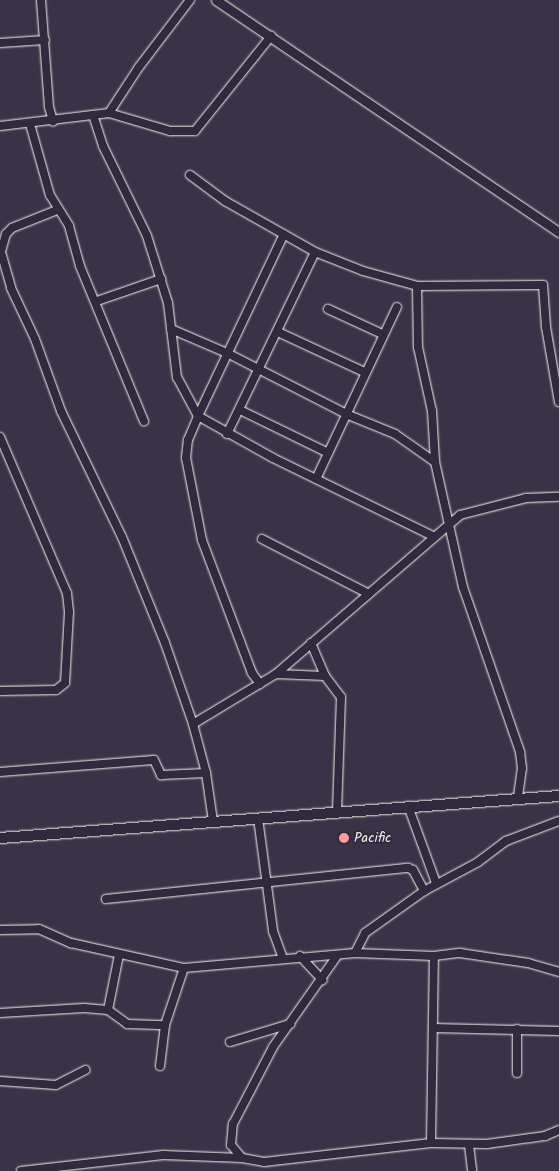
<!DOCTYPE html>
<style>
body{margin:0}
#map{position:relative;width:559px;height:1171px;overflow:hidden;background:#3a3247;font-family:Kalam,sans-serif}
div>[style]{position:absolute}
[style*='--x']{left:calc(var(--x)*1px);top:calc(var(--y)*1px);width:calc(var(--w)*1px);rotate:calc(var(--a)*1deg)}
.roads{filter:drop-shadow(0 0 1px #f4f1e8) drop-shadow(0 0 1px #f4f1e8)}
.minor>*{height:8px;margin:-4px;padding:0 4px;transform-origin:4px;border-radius:4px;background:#2f2a3d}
.tertiary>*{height:9px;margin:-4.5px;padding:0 4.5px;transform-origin:4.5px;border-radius:4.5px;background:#2f2a3d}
.secondary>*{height:10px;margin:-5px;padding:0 5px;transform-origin:5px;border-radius:5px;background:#2f2a3d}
.dots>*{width:14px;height:14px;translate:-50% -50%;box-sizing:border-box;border:2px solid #2f2a3d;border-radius:50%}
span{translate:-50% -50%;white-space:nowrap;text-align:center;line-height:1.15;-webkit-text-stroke:4px #2f2a3d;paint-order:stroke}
.poi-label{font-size:14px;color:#f4f1e8}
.left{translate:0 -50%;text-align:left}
</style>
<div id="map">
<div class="roads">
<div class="minor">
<i style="--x:41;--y:0;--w:107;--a:85.7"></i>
<i style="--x:49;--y:107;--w:15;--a:74"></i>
<i style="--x:0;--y:43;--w:45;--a:-3.8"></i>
<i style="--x:109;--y:113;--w:55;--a:-56.9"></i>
<i style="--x:139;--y:67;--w:84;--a:-52.7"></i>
<i style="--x:93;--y:115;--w:33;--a:72"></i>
<i style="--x:103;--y:146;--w:100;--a:63.9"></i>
<i style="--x:147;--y:236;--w:70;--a:72.6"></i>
<i style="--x:168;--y:303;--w:75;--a:83.1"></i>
<i style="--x:177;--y:377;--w:44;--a:61.7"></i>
<i style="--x:198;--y:416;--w:86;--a:29.2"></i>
<i style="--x:273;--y:458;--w:178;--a:26"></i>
<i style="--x:30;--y:124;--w:74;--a:74.3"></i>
<i style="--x:50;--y:195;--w:36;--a:58"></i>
<i style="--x:69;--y:226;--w:41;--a:74.6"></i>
<i style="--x:80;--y:266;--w:168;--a:67.6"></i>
<i style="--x:0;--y:126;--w:110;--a:-6.8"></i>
<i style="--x:109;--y:113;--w:64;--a:16.4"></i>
<i style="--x:170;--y:131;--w:25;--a:0"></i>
<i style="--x:195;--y:131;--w:122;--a:-51.3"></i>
<i style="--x:190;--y:175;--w:44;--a:36.6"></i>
<i style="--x:225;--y:201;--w:103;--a:29.5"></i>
<i style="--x:315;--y:252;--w:52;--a:21.6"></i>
<i style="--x:363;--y:271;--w:56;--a:15.5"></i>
<i style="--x:417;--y:286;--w:126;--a:-0.5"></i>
<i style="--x:543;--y:285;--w:42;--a:85.9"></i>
<i style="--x:546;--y:327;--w:76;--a:80.2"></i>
<i style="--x:57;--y:210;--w:48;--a:158.2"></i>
<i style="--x:12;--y:228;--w:8;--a:135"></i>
<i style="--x:6;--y:234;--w:19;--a:106"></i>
<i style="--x:1;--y:252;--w:37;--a:74"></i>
<i style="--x:11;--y:288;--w:56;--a:64.8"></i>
<i style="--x:35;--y:339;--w:77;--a:70.1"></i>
<i style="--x:61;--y:411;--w:140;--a:64.2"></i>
<i style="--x:122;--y:537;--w:114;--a:67.9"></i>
<i style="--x:165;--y:643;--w:86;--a:70.9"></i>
<i style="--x:193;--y:724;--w:51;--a:75.1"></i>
<i style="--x:206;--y:773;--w:49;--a:81.7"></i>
<i style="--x:417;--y:286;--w:61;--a:89.1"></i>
<i style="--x:418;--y:347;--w:66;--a:77.7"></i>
<i style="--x:432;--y:411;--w:51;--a:86.6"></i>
<i style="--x:435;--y:462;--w:128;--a:77.4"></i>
<i style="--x:463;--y:587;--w:175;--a:70.9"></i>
<i style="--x:520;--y:752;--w:16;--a:83"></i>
<i style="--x:522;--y:768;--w:30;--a:98"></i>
<i style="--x:97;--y:301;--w:68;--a:-19"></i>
<i style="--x:328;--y:309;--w:60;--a:24.8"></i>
<i style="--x:171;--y:329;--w:63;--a:23.3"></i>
<i style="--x:229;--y:354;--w:131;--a:27.1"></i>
<i style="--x:346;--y:414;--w:53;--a:22.2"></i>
<i style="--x:395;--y:434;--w:49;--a:35"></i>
<i style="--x:278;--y:332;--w:95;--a:24.9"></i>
<i style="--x:240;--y:410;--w:98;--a:26"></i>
<i style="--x:227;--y:434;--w:202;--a:-64.2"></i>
<i style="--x:0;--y:437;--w:170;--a:66.8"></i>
<i style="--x:67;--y:593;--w:19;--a:84"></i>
<i style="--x:69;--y:612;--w:71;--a:93.2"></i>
<i style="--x:65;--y:683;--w:11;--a:142"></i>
<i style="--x:56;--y:690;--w:56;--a:179"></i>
<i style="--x:316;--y:479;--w:190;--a:-64.8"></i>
<i style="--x:262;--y:539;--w:120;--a:27.2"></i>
<i style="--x:311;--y:643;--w:36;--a:67"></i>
<i style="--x:325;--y:676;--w:26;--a:53"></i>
<i style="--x:341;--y:697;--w:115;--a:92"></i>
<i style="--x:276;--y:674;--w:49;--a:2.3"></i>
<i style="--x:260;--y:684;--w:14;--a:-126"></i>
<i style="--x:252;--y:673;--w:142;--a:-110.6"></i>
<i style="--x:202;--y:540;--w:84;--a:-101"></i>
<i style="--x:186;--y:458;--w:18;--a:-84"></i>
<i style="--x:188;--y:440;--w:26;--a:-67"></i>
<i style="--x:198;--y:416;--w:201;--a:-64.7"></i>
<i style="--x:193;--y:724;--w:97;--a:-31.1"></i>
<i style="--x:276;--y:674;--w:243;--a:-40.8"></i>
<i style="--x:460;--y:515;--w:68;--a:-14.4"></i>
<i style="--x:526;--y:498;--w:33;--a:-2"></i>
<i style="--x:0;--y:772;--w:154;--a:-4.5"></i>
<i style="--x:154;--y:760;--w:17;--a:65"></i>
<i style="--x:161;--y:775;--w:45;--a:-2.5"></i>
<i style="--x:408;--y:806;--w:82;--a:70"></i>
<i style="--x:258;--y:818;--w:114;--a:82.4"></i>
<i style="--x:273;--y:931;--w:29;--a:70"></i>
<i style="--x:106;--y:899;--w:304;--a:-5.9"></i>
<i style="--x:408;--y:868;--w:5;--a:22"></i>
<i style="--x:413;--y:870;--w:24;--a:62"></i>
<i style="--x:0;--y:930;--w:39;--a:-1"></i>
<i style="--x:39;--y:929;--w:35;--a:24"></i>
<i style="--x:71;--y:943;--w:116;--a:12.5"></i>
<i style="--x:184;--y:968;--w:172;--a:-5"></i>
<i style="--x:355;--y:953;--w:79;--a:2.2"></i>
<i style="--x:434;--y:956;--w:26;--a:-7"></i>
<i style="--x:460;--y:953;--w:69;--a:8.4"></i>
<i style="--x:528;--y:963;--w:32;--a:16"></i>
<i style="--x:355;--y:953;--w:22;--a:-63"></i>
<i style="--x:365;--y:933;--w:72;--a:-35.4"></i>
<i style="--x:424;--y:891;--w:61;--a:-28.2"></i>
<i style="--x:478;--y:862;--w:35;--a:-37"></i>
<i style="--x:506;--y:841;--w:57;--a:-20.7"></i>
<i style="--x:300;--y:956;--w:33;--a:47"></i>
<i style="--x:108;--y:1010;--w:56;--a:-78.7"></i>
<i style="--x:0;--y:1013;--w:84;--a:-3.4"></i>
<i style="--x:84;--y:1008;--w:24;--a:5"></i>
<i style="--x:108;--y:1010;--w:24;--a:36"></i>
<i style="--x:127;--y:1024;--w:38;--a:2"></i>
<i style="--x:433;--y:1028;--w:126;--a:1.4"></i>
<i style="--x:230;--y:1042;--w:63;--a:-16.7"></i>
<i style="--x:160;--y:1066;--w:41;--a:-83"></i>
<i style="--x:165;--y:1025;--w:60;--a:-71.6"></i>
<i style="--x:517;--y:1073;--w:44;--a:-90"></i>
<i style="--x:0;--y:1081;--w:56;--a:4.1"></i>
<i style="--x:56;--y:1085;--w:33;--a:-27"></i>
<i style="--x:431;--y:1143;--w:187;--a:-89.1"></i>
<i style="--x:469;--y:1145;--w:26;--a:83"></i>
<i style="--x:242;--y:1158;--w:17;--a:-130"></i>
<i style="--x:231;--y:1145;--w:21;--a:-85"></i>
<i style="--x:233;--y:1124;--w:87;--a:-62.5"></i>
<i style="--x:273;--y:1047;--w:111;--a:-54.9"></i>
<i style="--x:21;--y:1171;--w:143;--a:-6.4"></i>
<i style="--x:163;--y:1155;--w:79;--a:2.2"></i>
<i style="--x:242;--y:1158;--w:22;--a:10"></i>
<i style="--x:264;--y:1162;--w:168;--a:-6.5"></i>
<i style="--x:431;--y:1143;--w:56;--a:1"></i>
<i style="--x:487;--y:1144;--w:59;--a:-7.9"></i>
<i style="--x:545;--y:1136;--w:15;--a:-23"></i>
</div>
<div class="tertiary">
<i style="--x:216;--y:0;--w:414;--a:34.1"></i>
</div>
<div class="secondary">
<i style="--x:0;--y:838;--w:561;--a:-4.3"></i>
</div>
</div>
<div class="dots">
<i style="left:344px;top:838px;background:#ff9aa2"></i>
</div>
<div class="poi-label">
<span class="left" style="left:354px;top:838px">Pacific</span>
</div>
</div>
